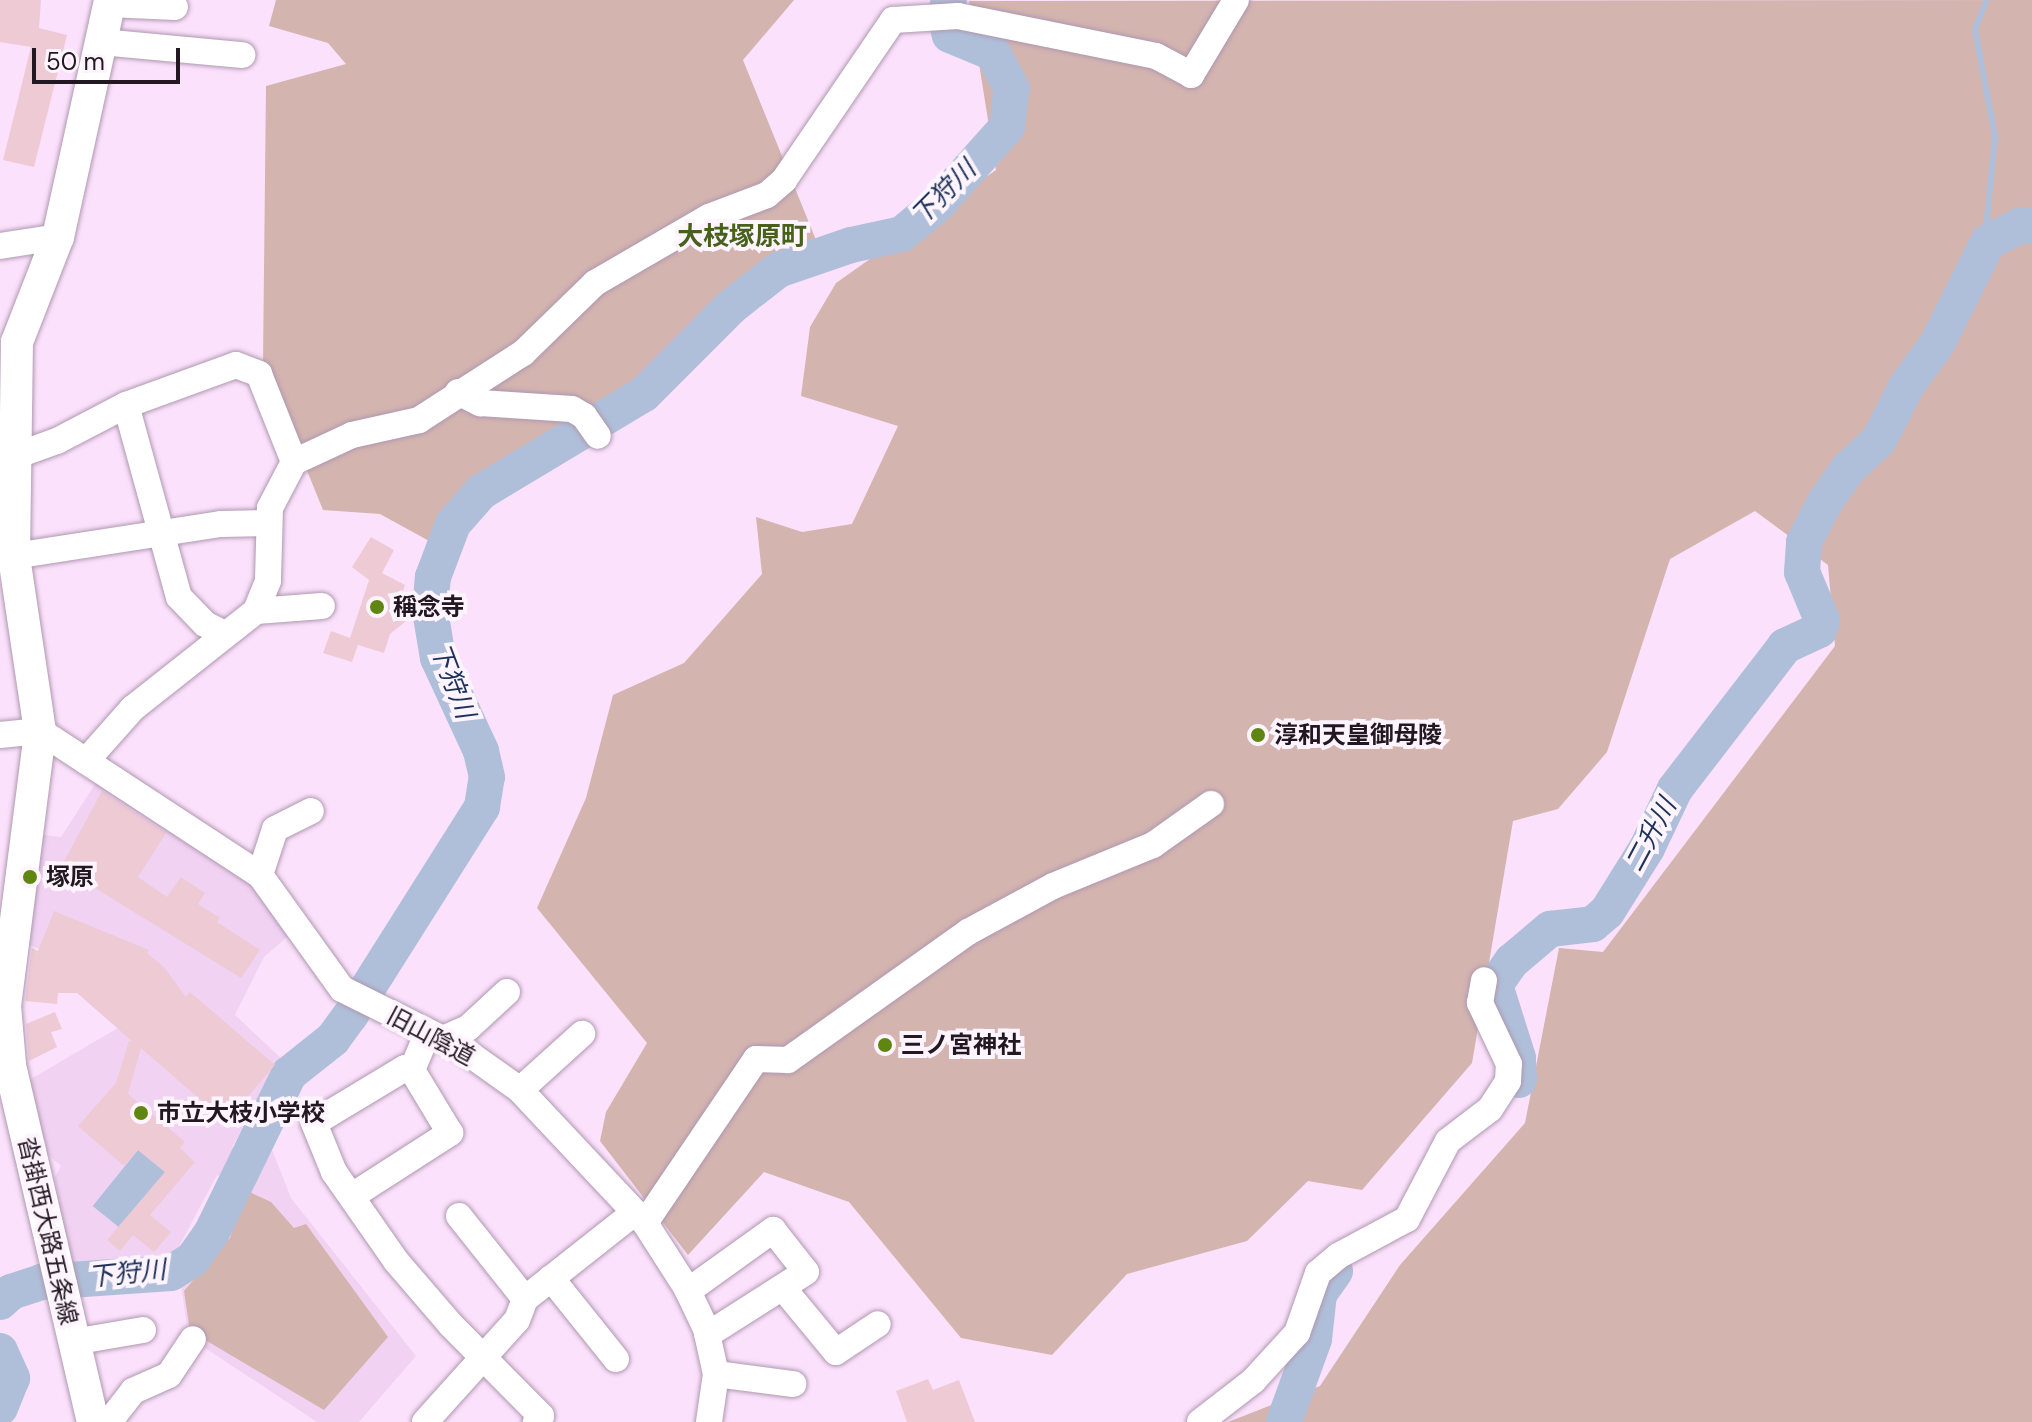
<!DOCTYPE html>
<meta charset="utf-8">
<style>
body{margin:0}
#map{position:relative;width:2032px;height:1422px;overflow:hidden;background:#fbe1fb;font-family:"DM Sans","Noto Sans JP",sans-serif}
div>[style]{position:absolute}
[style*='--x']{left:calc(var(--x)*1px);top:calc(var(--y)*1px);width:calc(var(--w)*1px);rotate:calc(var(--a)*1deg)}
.built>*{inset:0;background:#f1d2f2}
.green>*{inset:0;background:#d4b4af}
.water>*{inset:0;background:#afbfda;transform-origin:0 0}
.stream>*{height:6px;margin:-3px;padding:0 3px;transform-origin:3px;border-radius:3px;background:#afbfda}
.river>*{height:36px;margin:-18px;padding:0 18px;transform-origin:18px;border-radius:18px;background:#afbfda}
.building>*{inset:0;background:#eecad5}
.roads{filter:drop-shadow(0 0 2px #af98b0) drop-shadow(0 0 2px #af98b0)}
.minor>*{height:26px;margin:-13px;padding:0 13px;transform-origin:13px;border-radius:13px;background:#fff}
.major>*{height:32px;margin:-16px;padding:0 16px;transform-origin:16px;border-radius:16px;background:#fff}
.dots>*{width:22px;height:22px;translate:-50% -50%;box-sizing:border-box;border:4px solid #fef4fe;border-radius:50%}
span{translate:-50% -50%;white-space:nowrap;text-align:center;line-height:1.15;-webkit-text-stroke:8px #fef4fe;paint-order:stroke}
.poi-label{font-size:24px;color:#211821;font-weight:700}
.left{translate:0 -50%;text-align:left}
.street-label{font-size:24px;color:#211821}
.water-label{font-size:26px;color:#1c3258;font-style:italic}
.neighbourhood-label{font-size:26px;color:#47611d;font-weight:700}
.scale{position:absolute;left:32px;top:48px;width:148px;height:36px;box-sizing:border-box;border:4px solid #211821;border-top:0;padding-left:10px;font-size:24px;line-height:28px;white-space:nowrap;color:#211821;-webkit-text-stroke:6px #fef4fe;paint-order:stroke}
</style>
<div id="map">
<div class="built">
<i style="clip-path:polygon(97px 781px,243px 871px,295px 930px,264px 957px,235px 1015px,283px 1060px,232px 1147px,258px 1160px,269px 1142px,291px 1198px,416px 1356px,359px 1422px,317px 1422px,196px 1342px,163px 1369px,188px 1334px,181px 1284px,208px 1266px,228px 1236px,243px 1188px,217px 1175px,174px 1256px,140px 1273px,68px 1265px,55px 1177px,61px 1166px,38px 1146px,24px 1083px,135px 1018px,102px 974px,17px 940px,36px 834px,61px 837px)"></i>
</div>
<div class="green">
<i style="clip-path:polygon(276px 0,794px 0,743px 60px,816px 240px,431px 542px,380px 514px,323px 510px,263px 362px,266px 86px,346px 64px,328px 43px,269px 26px)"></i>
<i style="clip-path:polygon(2032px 0,2032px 1422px,1228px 1422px,1320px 1386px,1400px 1265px,1525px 1123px,1559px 948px,1603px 952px,1835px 646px,1828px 565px,1755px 511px,1670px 559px,1607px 752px,1558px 809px,1513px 821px,1472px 1063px,1362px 1190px,1308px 1181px,1247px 1241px,1127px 1274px,1052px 1355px,961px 1338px,849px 1202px,764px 1172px,688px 1255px,600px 1141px,606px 1112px,647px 1043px,537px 908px,586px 798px,613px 695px,684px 663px,762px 574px,756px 517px,802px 532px,852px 524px,898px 426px,801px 396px,810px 327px,836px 283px,996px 170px,969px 1px)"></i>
<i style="clip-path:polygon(245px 1190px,271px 1202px,294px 1228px,306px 1224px,388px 1337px,324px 1410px,190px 1331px,184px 1291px,230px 1238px)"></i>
</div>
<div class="water">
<i style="left:138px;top:1150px;width:35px;height:72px;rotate:39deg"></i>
</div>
<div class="stream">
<i style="--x:1984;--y:249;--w:113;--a:-84.4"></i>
<i style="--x:1995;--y:137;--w:110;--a:-100.5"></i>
<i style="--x:1975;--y:29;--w:31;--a:-68"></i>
</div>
<div class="river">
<i style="--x:1519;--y:1080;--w:22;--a:-93"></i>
<i style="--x:1518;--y:1058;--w:77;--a:-107.5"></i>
<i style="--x:1495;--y:985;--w:29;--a:-55"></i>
<i style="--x:1512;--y:961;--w:50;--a:-40.1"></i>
<i style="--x:1550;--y:929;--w:43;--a:-6.6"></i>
<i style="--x:1593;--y:924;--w:18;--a:-41"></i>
<i style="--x:1607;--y:912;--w:75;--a:-58"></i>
<i style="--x:1647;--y:848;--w:65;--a:-64.6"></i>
<i style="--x:1675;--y:789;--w:180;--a:-52.4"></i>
<i style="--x:1785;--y:646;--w:38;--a:-25"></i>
<i style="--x:1819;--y:630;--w:10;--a:-73"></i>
<i style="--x:1822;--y:620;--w:52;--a:-112.6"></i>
<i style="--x:1802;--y:572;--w:30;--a:-86"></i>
<i style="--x:1804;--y:542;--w:45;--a:-62.3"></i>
<i style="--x:1825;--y:502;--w:40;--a:-55.1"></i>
<i style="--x:1848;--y:469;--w:42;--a:-43.1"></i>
<i style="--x:1879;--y:440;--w:62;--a:-63"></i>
<i style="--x:1907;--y:385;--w:51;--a:-53.8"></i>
<i style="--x:1937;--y:344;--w:114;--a:-63.4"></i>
<i style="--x:1988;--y:242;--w:37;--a:-27"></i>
<i style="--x:2021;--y:225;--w:11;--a:5"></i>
<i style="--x:0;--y:1302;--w:15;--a:-42"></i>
<i style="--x:11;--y:1292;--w:32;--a:-18"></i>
<i style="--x:41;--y:1282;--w:130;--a:-4"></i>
<i style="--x:171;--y:1273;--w:26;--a:-32"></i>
<i style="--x:193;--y:1259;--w:33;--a:-55"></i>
<i style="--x:212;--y:1232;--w:176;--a:-64"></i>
<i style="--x:289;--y:1074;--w:56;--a:-38.5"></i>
<i style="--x:333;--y:1039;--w:29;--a:-54"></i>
<i style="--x:350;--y:1016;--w:247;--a:-57.7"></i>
<i style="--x:482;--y:807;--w:30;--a:-81"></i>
<i style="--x:487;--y:777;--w:27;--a:-103"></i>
<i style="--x:481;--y:751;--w:102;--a:-114.8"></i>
<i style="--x:438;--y:658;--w:49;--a:-99.5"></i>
<i style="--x:430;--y:610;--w:33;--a:-85"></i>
<i style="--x:433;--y:577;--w:57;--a:-69.3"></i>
<i style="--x:453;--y:524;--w:43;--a:-48.8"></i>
<i style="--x:481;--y:492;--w:190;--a:-31"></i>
<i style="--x:644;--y:394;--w:124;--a:-45"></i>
<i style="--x:732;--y:306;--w:58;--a:-38"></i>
<i style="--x:778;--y:270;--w:77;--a:-18.9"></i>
<i style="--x:851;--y:245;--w:52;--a:-12.2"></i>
<i style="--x:902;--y:234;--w:47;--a:-39.8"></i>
<i style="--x:938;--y:204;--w:103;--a:-48.1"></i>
<i style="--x:1007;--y:127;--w:38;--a:-83"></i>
<i style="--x:1012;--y:89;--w:41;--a:-117.8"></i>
<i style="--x:993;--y:53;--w:47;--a:-157.3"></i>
<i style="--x:950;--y:35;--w:20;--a:-105"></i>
<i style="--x:945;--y:16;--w:16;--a:-76"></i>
<i style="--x:0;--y:1351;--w:30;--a:66"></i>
<i style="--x:12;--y:1378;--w:32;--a:112"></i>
<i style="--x:1284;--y:1422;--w:88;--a:-70.1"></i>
<i style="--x:1314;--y:1339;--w:45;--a:-83.7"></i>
<i style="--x:1319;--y:1294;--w:28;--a:-55"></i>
</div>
<div class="building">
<i style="clip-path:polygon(0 0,41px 0,39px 28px,67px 35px,34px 167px,3px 160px,31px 47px,0 42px)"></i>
<i style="clip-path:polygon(371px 537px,394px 550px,382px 573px,405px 585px,397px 607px,407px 611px,406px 621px,390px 634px,384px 653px,358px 645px,352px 662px,323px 653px,331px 631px,350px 638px,369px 580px,352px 567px)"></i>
<i style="clip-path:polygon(102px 791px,166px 833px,138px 877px,167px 897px,181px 877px,205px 893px,198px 904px,220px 918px,217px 922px,260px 950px,241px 978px,61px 867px)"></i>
<i style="clip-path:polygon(54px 911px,149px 950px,147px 953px,164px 967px,186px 997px,190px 992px,275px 1065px,226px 1122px,141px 1048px,128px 1094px,185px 1142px,180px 1148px,195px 1162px,150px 1215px,171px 1232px,154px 1252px,133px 1235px,120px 1251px,107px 1240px,165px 1172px,138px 1150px,124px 1166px,78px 1126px,116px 1083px,129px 1041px,133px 1042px,77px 993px,58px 993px,57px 1004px,25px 1001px,32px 948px,38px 951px)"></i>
<i style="clip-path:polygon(55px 1012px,62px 1029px,51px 1032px,57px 1047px,29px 1061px,26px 1024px)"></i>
<i style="clip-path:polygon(928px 1379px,933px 1390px,959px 1380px,975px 1422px,907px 1422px,896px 1391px)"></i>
</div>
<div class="roads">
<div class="minor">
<i style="--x:109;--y:4;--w:66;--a:2.6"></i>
<i style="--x:101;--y:42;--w:142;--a:5.3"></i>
<i style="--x:0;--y:246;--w:59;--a:-8.8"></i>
<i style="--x:458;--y:392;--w:25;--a:27"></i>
<i style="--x:480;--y:403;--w:92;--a:3.7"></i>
<i style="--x:572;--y:409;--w:14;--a:30"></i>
<i style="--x:584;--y:416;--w:24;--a:55"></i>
<i style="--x:126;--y:405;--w:199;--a:74.6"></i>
<i style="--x:179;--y:597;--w:37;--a:46"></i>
<i style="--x:205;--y:624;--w:20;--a:27"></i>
<i style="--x:15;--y:456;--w:45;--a:-19.7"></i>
<i style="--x:57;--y:441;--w:78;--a:-27.6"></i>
<i style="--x:126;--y:405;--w:117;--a:-20"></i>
<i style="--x:236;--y:365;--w:25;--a:21"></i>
<i style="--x:259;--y:374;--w:95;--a:68.3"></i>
<i style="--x:294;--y:462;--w:52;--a:117.6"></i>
<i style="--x:270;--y:508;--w:73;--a:91.6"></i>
<i style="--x:268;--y:581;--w:32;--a:112"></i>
<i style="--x:256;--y:611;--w:157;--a:141.7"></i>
<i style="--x:133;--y:708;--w:71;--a:131.6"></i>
<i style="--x:294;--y:462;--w:64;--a:-25"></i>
<i style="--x:352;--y:435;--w:69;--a:-12.6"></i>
<i style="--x:419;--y:420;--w:124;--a:-32.8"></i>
<i style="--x:523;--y:353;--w:100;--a:-44.2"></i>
<i style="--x:595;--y:283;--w:132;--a:-30.1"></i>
<i style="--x:709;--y:217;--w:62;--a:-20.8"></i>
<i style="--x:767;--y:195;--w:23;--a:-41"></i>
<i style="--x:784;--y:180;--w:194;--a:-55.7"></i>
<i style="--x:893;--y:20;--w:65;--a:-3.5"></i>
<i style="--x:958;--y:16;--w:202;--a:11.4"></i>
<i style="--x:1156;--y:56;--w:40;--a:28"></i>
<i style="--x:1191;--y:75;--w:87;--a:-59"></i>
<i style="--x:14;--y:556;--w:209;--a:-8.8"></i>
<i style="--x:221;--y:524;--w:47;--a:-1.2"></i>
<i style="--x:256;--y:611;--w:66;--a:-4.3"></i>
<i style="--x:0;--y:735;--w:40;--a:-5.7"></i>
<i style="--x:40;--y:731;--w:263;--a:33.2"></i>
<i style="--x:260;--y:875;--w:140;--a:54.3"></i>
<i style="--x:342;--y:989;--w:133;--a:26.4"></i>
<i style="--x:461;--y:1048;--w:72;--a:35.4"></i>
<i style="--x:520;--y:1090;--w:183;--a:46.8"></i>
<i style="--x:645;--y:1223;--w:76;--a:57.4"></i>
<i style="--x:686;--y:1287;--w:47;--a:64.5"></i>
<i style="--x:706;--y:1329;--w:46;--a:77.5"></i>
<i style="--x:716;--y:1374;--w:49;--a:98.3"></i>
<i style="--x:260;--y:875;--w:48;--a:-71.9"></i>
<i style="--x:275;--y:829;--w:40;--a:-26.6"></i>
<i style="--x:428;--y:1032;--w:41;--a:112.8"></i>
<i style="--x:412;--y:1070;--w:7;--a:-164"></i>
<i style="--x:405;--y:1068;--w:106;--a:148.9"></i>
<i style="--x:314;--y:1123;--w:53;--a:67.8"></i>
<i style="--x:334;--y:1172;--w:108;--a:55.1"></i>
<i style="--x:396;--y:1261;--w:84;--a:49.3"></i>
<i style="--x:451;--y:1325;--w:128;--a:45.3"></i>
<i style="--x:541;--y:1416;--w:8;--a:130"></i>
<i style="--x:443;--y:1039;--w:27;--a:-24"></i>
<i style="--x:468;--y:1028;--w:53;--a:-42.7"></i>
<i style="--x:520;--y:1090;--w:84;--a:-42.1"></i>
<i style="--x:352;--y:1196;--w:117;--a:-32.7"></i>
<i style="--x:450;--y:1133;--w:74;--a:-121.1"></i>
<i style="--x:459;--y:1216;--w:106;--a:51.5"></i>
<i style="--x:645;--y:1223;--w:198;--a:-55.9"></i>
<i style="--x:756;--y:1059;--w:32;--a:2"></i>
<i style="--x:788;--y:1060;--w:221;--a:-35.4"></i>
<i style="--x:968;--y:932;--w:97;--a:-28.4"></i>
<i style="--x:1053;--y:886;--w:108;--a:-22.3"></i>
<i style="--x:1153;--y:845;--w:71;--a:-35.3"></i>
<i style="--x:551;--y:1278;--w:104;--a:51.3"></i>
<i style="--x:783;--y:1288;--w:83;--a:50.4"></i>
<i style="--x:836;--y:1352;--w:50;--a:-33.7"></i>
<i style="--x:688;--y:1291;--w:105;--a:-35.7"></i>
<i style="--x:773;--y:1230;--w:53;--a:51.8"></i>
<i style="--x:806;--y:1272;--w:117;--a:147.5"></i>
<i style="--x:73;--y:1342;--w:71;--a:-9.7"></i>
<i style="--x:716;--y:1374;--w:78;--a:7.4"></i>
<i style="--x:109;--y:1422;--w:39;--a:-52"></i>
<i style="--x:133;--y:1391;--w:39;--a:-24"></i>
<i style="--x:169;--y:1375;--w:43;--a:-56.3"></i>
<i style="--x:425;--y:1422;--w:137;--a:-48"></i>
<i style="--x:517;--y:1320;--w:22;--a:-69"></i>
<i style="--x:525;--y:1299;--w:140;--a:-38.3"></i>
<i style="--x:1200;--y:1422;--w:67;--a:-37.7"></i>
<i style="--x:1253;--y:1381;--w:65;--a:-47.5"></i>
<i style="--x:1297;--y:1333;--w:64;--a:-70.7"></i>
<i style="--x:1318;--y:1273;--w:26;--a:-40"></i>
<i style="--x:1338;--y:1256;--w:78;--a:-28.2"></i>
<i style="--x:1407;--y:1219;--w:88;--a:-62.3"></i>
<i style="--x:1448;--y:1141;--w:53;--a:-37.3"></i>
<i style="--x:1490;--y:1109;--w:33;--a:-57"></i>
<i style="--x:1508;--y:1081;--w:17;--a:-87"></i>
<i style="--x:1509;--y:1064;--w:68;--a:-115.4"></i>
<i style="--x:1480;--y:1003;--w:23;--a:-80"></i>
</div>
<div class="major">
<i style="--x:93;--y:1422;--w:367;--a:-103.1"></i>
<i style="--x:10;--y:1064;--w:58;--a:-94.9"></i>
<i style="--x:5;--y:1006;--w:277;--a:-82.7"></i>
<i style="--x:40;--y:731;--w:177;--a:-98.5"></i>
<i style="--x:14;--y:556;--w:214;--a:-89.2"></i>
<i style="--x:17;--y:342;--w:113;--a:-68.7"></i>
<i style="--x:58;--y:237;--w:243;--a:-77.6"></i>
</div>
</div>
<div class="dots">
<i style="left:377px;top:607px;background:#5e8610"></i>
<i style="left:1258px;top:735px;background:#5e8610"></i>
<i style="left:30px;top:877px;background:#5e8610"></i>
<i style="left:885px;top:1045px;background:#5e8610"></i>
<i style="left:141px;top:1113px;background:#5e8610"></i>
</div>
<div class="poi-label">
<span class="left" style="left:393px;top:607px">稱念寺</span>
<span class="left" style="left:1274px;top:735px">淳和天皇御母陵</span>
<span class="left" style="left:46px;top:877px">塚原</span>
<span class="left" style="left:901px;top:1045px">三ノ宮神社</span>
<span class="left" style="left:157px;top:1113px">市立大枝小学校</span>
</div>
<div class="street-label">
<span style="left:431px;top:1036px;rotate:28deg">旧山陰道</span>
<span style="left:48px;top:1231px;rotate:77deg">沓掛西大路五条線</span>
</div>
<div class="water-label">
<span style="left:944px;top:193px;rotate:-45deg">下狩川</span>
<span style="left:452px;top:681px;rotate:69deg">下狩川</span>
<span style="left:1651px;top:835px;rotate:-62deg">二升川</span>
<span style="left:127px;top:1274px;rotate:-6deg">下狩川</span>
</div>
<div class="neighbourhood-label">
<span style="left:742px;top:237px">大枝塚原町</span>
</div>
<div class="scale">50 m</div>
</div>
